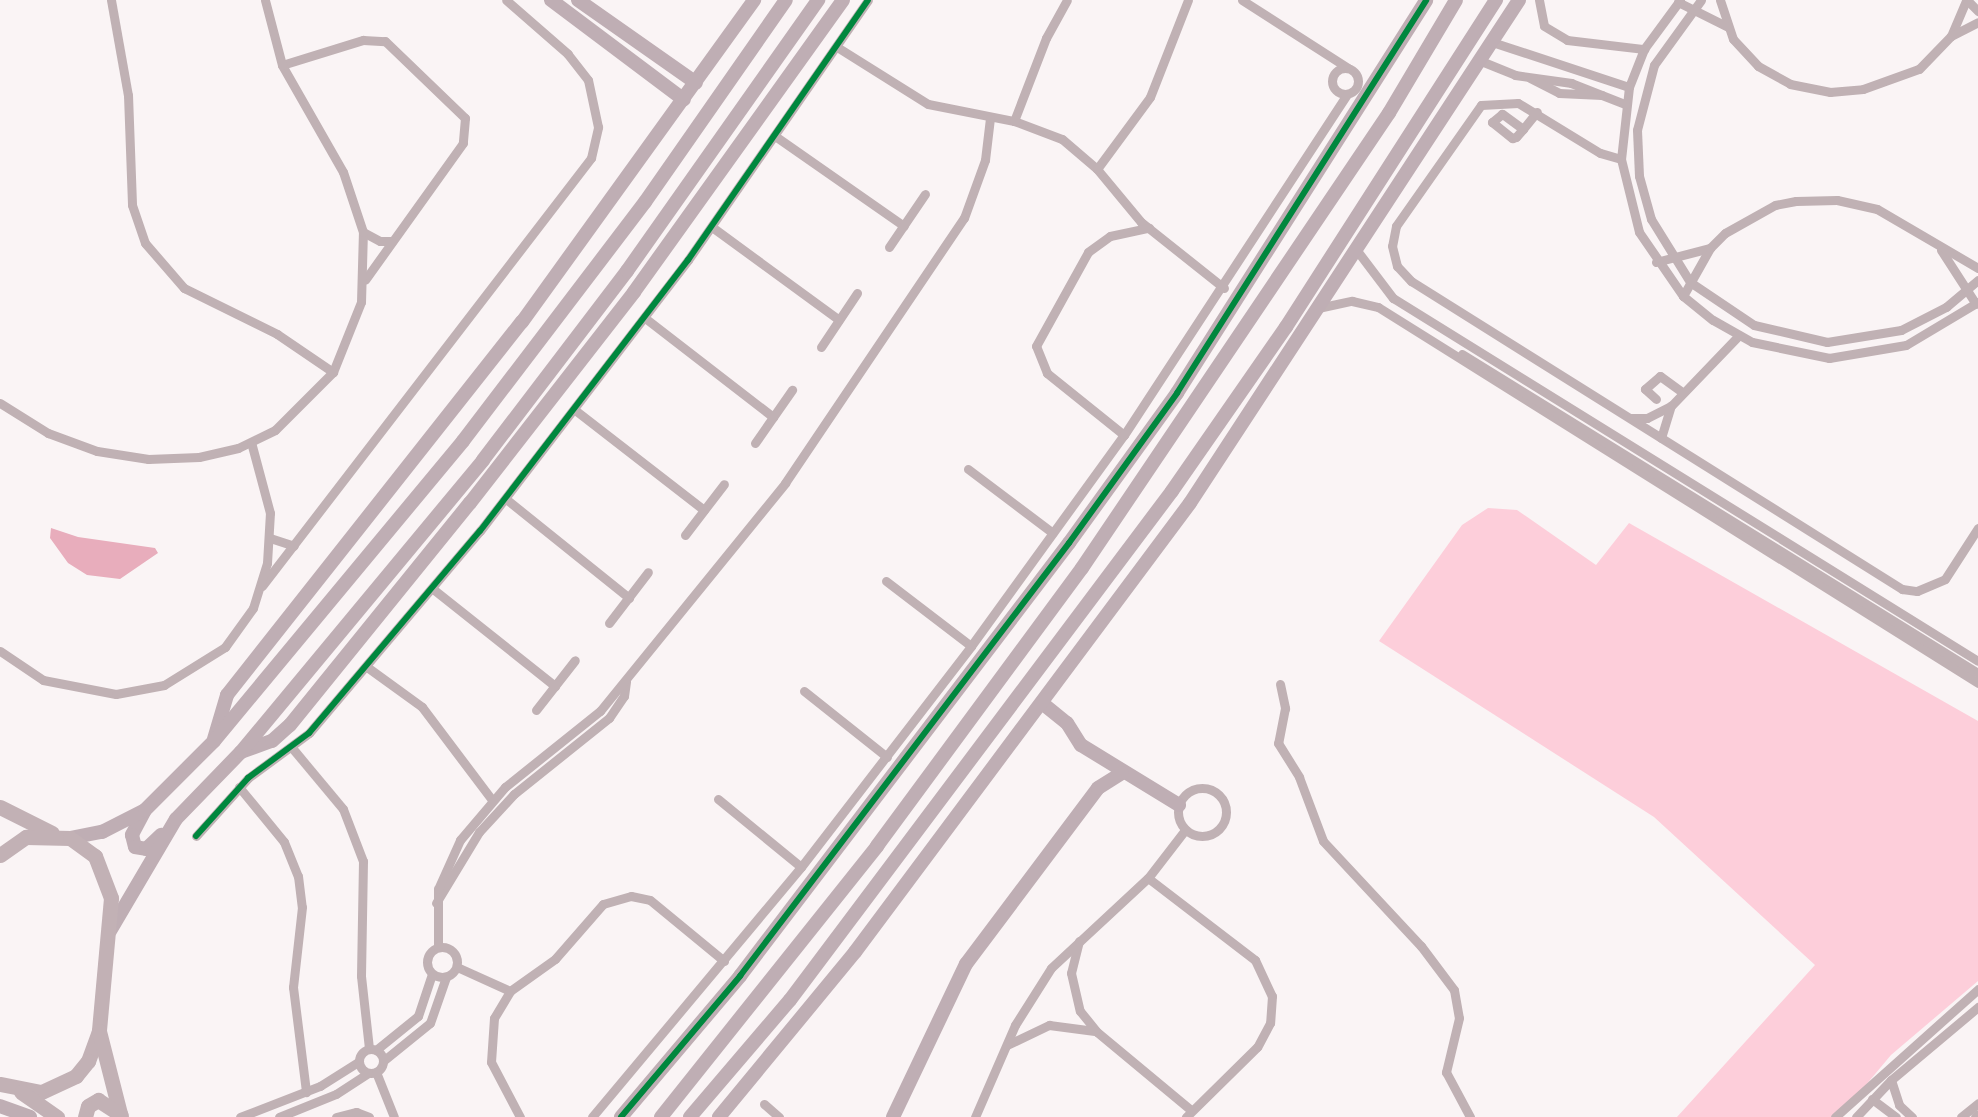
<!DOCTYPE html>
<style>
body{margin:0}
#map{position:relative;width:1978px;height:1117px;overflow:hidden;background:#faf4f5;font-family:Montserrat,sans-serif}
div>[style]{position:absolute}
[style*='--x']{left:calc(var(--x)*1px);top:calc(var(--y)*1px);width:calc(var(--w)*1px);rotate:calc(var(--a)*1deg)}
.green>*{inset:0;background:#fdceda}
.water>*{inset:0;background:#e8adbc}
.street>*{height:9px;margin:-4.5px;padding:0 4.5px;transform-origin:4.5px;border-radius:4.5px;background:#c0b1b4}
.street>.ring{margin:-4.5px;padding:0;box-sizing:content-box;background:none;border:9px solid #c0b1b4;border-radius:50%}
.secondary>*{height:14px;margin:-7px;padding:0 7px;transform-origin:7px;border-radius:7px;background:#bfaeb4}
.primary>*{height:15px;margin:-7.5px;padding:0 7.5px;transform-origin:7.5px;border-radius:7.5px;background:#c2b1b5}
.cycleway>*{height:6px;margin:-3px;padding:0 3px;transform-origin:3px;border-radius:3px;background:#00873e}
span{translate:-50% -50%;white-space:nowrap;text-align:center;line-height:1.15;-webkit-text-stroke:4.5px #fff;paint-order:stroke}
</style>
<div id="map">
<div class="green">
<i style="clip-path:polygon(1488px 508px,1517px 510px,1596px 565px,1629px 523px,1978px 721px,1978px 981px,1891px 1055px,1839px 1117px,1677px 1117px,1815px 965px,1654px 817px,1379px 641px,1462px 525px)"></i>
</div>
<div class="water">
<i style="clip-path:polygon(51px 528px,78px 537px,155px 548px,158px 553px,120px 579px,87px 575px,68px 563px,50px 538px)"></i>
</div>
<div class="street">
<i style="--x:111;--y:0;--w:97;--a:79.9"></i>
<i style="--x:128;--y:95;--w:110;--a:87.9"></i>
<i style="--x:132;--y:205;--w:40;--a:71.1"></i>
<i style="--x:145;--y:243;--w:60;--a:49.1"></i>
<i style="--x:184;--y:288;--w:104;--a:26.3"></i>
<i style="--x:277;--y:334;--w:68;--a:34.2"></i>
<i style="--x:1242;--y:0;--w:126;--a:32.7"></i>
<i style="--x:1539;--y:0;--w:26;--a:79"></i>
<i style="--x:1544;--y:26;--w:27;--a:31"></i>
<i style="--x:1567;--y:40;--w:78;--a:6.7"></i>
<i style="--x:1680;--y:0;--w:61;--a:126.3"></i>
<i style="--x:1644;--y:49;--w:41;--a:111.5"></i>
<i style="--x:1629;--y:87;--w:72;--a:96.3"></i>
<i style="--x:1621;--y:159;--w:75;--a:76.1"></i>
<i style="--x:1639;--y:232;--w:78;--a:55.5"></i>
<i style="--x:1683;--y:296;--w:38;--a:39"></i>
<i style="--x:1713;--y:320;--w:45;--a:29.4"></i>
<i style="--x:1752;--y:342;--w:79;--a:11.7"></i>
<i style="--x:1829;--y:358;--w:78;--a:-9.6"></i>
<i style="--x:1906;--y:345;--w:84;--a:-30.8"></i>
<i style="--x:1701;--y:0;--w:80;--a:125.9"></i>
<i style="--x:1654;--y:65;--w:67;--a:104.7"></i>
<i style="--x:1637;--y:130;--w:46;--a:87.5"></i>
<i style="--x:1639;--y:176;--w:45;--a:74.4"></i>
<i style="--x:1651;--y:219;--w:74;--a:58.2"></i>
<i style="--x:1690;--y:282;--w:77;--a:33.9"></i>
<i style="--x:1754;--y:325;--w:75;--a:13.1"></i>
<i style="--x:1827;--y:342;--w:75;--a:-9.2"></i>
<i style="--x:1901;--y:330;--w:51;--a:-27.1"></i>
<i style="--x:1946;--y:307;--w:42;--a:-40.2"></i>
<i style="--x:1720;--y:0;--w:41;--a:71.6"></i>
<i style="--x:1733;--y:39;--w:37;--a:47"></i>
<i style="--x:1758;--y:66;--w:37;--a:29"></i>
<i style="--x:1790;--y:84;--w:41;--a:11.3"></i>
<i style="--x:1830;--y:92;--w:33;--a:-5"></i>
<i style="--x:1863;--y:89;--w:59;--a:-19.7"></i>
<i style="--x:1919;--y:69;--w:46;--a:-45.9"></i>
<i style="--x:1951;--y:36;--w:39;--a:-67"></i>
<i style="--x:1967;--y:0;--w:16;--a:45"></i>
<i style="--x:1678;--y:2;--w:56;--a:26.6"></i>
<i style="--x:1951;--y:36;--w:30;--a:-27"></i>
<i style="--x:1492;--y:42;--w:144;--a:18.2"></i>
<i style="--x:837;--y:47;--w:107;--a:32.1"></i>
<i style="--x:928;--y:104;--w:88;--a:11.2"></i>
<i style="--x:1014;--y:121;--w:51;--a:20.6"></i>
<i style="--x:1062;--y:139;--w:46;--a:40.6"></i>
<i style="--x:1097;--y:169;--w:69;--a:50.3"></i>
<i style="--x:1141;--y:222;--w:106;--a:38.5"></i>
<i style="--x:1481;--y:61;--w:37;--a:22"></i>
<i style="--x:1515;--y:75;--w:57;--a:8.1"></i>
<i style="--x:1571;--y:83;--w:58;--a:21.3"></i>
<i style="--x:282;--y:65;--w:85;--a:-17.2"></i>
<i style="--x:363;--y:40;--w:22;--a:3"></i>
<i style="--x:385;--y:41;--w:111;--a:43.9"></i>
<i style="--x:465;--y:118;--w:25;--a:95"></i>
<i style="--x:463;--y:143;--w:168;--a:125.6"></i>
<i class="ring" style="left:1332px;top:68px;width:17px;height:17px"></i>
<i style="--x:1530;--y:78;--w:33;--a:27"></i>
<i style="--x:1559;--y:93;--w:43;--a:2.7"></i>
<i style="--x:1014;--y:121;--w:89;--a:-68.9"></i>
<i style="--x:1046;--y:38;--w:43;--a:-61.1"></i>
<i style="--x:1523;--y:129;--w:26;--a:-144"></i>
<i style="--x:1502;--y:114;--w:13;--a:141"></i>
<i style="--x:1492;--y:122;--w:26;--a:39"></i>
<i style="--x:1512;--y:138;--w:4;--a:-14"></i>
<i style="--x:1516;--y:137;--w:11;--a:-49"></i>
<i style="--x:1523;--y:129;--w:22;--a:-51"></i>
<i style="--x:775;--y:136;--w:157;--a:34.9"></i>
<i style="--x:1621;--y:159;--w:22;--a:-164"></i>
<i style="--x:1600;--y:153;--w:96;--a:-148.6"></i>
<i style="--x:1518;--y:103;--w:37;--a:177"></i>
<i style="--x:1481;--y:105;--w:148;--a:125.1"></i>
<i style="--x:1396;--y:226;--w:20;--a:101"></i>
<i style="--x:1392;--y:246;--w:21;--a:76"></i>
<i style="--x:1397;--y:266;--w:21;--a:47"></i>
<i style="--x:1411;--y:281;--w:580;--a:32.1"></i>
<i style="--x:1902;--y:589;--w:15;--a:8"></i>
<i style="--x:1917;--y:591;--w:30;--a:-23"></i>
<i style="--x:1945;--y:579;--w:61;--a:-57.1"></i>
<i style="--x:1097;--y:169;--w:89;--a:-53.6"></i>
<i style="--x:1150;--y:97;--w:104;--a:-68.6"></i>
<i style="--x:712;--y:227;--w:157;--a:36.2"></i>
<i style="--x:363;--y:232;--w:19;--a:28"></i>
<i style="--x:380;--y:241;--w:12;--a:0"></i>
<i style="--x:889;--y:247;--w:64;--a:-55.8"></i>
<i style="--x:1355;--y:248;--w:63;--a:52.8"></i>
<i style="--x:1393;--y:298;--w:688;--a:31.82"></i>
<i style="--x:1941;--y:250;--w:64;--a:57.1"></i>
<i style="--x:1656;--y:262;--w:56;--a:-14.5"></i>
<i style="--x:1683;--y:296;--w:55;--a:-60.6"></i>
<i style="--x:1710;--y:248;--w:21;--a:-45"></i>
<i style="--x:1725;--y:233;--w:57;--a:-29.2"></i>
<i style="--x:1775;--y:205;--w:21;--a:-11"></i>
<i style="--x:1796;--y:201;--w:41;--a:-1.4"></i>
<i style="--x:1837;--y:200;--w:41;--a:12.7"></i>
<i style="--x:1877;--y:209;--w:117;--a:30.3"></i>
<i style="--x:1318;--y:308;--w:35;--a:-12"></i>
<i style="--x:1352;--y:301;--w:27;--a:13"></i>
<i style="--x:1378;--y:307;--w:708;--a:32.07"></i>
<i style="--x:645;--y:318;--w:162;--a:37.7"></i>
<i style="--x:821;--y:347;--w:65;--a:-56.3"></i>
<i style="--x:1462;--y:354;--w:607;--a:31.73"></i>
<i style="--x:1656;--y:399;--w:15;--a:-138"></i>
<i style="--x:1645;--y:389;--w:20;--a:-41"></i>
<i style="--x:1660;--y:376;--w:27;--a:36"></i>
<i style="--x:0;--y:403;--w:57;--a:32"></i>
<i style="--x:48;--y:433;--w:52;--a:20.2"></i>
<i style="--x:97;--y:451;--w:52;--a:8.9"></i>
<i style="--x:148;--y:459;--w:51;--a:-2.2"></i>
<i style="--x:199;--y:457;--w:40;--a:-13"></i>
<i style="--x:238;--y:448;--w:41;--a:-25.9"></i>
<i style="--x:275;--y:430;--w:82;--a:-45"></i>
<i style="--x:333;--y:372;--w:75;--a:-68.2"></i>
<i style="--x:361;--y:302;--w:70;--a:-88.4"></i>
<i style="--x:363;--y:232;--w:63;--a:-108.4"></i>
<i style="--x:343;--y:172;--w:123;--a:-119.7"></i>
<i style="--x:282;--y:65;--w:67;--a:-104.7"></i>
<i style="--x:575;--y:410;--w:163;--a:37.8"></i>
<i style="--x:1631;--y:418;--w:16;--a:0"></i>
<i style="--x:1647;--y:418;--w:25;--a:-27"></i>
<i style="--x:1124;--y:435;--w:99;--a:-141.2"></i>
<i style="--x:1047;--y:373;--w:29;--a:-112"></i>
<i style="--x:1036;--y:346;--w:107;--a:-61"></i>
<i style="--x:1088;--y:252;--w:27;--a:-36"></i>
<i style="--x:1110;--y:236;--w:40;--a:-12"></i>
<i style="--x:1661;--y:438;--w:34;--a:-73"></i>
<i style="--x:1671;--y:406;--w:98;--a:-46.2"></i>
<i style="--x:755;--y:443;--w:65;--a:-55.1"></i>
<i style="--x:968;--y:469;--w:106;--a:37"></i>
<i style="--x:506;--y:499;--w:158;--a:38.8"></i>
<i style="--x:685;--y:535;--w:64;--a:-52.6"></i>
<i style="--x:270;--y:538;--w:25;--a:18"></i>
<i style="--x:886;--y:581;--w:107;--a:37.4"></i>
<i style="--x:262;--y:586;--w:540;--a:-52.45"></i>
<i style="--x:591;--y:158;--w:32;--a:-77"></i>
<i style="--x:598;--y:127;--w:48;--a:-102"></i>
<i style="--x:588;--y:80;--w:33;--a:-128"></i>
<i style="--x:568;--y:54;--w:82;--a:-138.9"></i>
<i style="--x:433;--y:589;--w:156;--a:38.5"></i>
<i style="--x:609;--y:623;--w:64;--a:-52.6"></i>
<i style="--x:0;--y:651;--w:52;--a:34"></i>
<i style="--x:43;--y:680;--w:74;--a:10.9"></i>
<i style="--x:116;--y:694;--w:49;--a:-10.6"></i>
<i style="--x:164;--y:685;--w:72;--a:-31.9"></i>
<i style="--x:225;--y:647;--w:48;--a:-54.3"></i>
<i style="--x:253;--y:608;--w:47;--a:-72.7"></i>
<i style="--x:267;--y:563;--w:50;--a:-86.6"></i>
<i style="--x:270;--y:513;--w:73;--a:-105"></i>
<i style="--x:367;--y:667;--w:68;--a:36"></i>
<i style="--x:422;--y:707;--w:116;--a:53"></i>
<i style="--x:1280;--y:684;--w:25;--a:78"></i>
<i style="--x:1285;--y:708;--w:36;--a:101"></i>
<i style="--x:1278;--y:743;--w:40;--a:58"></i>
<i style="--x:1299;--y:777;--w:68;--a:69.4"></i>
<i style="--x:1323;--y:841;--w:144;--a:47"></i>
<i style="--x:1421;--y:946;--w:55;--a:53.1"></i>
<i style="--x:1454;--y:990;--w:28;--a:80"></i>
<i style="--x:1459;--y:1018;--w:56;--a:103.5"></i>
<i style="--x:1446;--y:1072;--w:51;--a:61.9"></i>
<i style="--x:804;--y:691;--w:106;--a:38.5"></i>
<i style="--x:536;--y:710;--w:63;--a:-52"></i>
<i style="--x:293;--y:749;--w:78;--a:50.2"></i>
<i style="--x:343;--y:809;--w:56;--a:69"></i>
<i style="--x:363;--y:861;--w:115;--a:91"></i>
<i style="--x:361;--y:976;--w:73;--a:83.7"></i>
<i style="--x:239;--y:787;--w:71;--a:50.7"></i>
<i style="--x:284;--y:842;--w:37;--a:68"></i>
<i style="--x:298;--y:876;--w:31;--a:83"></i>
<i style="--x:302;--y:907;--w:81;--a:96.4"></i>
<i style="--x:293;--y:987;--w:106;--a:82.9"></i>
<i class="ring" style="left:1178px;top:788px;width:39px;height:39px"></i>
<i style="--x:718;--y:799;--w:107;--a:39.3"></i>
<i style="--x:196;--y:836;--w:78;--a:-48.1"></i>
<i style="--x:248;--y:778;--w:76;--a:-36.4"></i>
<i style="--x:309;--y:733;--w:265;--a:-49.8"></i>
<i style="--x:480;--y:531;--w:342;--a:-52.5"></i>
<i style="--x:688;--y:260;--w:316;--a:-55.3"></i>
<i style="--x:1148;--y:878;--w:135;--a:37.5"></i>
<i style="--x:1255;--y:960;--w:40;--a:65"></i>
<i style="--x:1272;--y:996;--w:27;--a:94"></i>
<i style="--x:1270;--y:1023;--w:27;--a:118"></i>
<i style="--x:1257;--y:1047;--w:100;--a:135.4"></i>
<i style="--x:436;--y:903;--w:83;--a:-58.8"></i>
<i style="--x:479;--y:832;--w:52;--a:-47.4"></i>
<i style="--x:514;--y:794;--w:122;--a:-38.7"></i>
<i style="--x:609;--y:718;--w:27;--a:-56"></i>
<i style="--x:624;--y:696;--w:15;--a:-82"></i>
<i style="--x:1079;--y:941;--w:33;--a:104"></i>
<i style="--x:1071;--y:973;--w:39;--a:77"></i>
<i style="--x:1080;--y:1011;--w:27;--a:51"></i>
<i style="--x:1097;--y:1032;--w:122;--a:39.7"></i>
<i class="ring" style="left:427px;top:947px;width:21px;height:21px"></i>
<i style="--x:438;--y:947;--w:58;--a:-90"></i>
<i style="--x:438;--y:889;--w:54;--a:-65.8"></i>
<i style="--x:460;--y:840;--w:70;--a:-49.7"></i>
<i style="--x:505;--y:787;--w:122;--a:-38.7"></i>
<i style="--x:600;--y:711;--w:294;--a:-50.9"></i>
<i style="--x:785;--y:483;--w:320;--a:-56"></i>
<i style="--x:964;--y:218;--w:62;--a:-70.1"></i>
<i style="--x:985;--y:160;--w:42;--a:-83.2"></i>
<i style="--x:457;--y:967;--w:58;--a:24.4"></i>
<i style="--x:1007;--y:1045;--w:47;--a:-25.5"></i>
<i style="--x:1049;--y:1025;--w:46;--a:7.4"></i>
<i class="ring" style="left:359px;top:1049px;width:15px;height:15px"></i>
<i style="--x:376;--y:1050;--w:54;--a:-39"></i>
<i style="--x:418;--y:1016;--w:44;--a:-71.6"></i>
<i style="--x:383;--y:1061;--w:60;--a:-39"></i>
<i style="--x:430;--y:1023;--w:49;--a:-70.8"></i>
<i style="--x:376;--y:1072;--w:48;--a:68.2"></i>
<i style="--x:1891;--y:1080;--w:26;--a:72"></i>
<i style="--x:1899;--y:1105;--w:18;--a:43"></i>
<i style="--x:1872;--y:1099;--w:30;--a:37"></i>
<i style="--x:764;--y:1104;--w:20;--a:41"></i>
<i style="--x:240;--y:1117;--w:86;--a:-21.2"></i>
<i style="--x:320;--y:1086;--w:45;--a:-32.3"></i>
<i style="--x:279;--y:1117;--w:61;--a:-22"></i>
<i style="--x:336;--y:1094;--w:38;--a:-33"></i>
<i style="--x:336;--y:1117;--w:21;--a:-14"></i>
<i style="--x:356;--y:1112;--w:14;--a:21"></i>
<i style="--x:520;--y:1117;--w:62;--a:-117.8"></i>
<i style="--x:491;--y:1062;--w:44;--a:-86.1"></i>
<i style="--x:494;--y:1018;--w:31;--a:-59"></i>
<i style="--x:510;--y:991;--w:55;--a:-35.4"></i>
<i style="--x:555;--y:959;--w:73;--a:-48.9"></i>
<i style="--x:603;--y:904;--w:29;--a:-16"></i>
<i style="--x:631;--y:896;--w:19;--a:12"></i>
<i style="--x:650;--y:900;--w:96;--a:39.5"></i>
<i style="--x:592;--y:1117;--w:326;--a:-50.1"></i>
<i style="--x:801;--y:867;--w:279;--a:-52.4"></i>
<i style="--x:971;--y:646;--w:261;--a:-54.1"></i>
<i style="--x:1124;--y:435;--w:407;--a:-56.8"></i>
<i style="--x:975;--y:1117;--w:100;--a:-66.5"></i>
<i style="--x:1015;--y:1025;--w:67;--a:-57.7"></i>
<i style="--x:1051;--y:968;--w:132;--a:-42.9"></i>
<i style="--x:1148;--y:878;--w:61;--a:-52.4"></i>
<i style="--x:1835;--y:1117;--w:192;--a:-41.8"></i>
<i style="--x:1856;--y:1117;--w:51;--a:-46.6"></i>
<i style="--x:1891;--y:1080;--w:114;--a:-40"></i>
<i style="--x:1961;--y:1117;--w:22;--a:-39"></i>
<i style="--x:1975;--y:1117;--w:4;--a:-45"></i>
</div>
<div class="secondary">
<i style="--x:551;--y:0;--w:166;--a:36.9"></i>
<i style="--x:578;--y:0;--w:144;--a:35.1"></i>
<i style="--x:1042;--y:703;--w:32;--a:39"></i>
<i style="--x:1067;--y:723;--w:26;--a:58"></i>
<i style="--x:1081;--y:745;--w:115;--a:31.5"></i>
<i style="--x:214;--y:739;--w:46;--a:-73.5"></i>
<i style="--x:227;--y:695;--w:476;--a:-51.7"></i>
<i style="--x:522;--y:322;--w:397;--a:-54.2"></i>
<i style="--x:241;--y:752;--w:33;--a:-20"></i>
<i style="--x:272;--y:741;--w:24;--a:-42"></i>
<i style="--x:290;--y:725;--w:286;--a:-51"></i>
<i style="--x:470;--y:503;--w:267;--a:-52.1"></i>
<i style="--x:634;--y:292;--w:359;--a:-54.4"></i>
<i style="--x:144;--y:812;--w:26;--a:118"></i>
<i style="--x:132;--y:835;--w:12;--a:76"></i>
<i style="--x:135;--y:847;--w:11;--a:10"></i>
<i style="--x:146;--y:849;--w:21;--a:-43"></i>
<i style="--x:70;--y:838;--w:33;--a:-11"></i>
<i style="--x:102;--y:832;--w:48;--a:-27.1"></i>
<i style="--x:145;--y:810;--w:98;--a:-45"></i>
<i style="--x:214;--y:741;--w:390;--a:-50.3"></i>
<i style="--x:463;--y:441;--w:300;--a:-52.7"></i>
<i style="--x:645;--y:202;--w:246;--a:-55.1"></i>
<i style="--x:110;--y:931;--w:130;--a:-59.5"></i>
<i style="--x:176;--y:819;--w:93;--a:-45.9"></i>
<i style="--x:241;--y:752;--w:379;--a:-50.3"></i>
<i style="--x:483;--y:460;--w:238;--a:-52.7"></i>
<i style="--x:627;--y:271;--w:332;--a:-54.8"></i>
<i style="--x:0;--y:1106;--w:32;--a:20"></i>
<i style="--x:621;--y:1117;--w:185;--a:-49.8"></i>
<i style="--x:740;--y:976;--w:544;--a:-52.77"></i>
<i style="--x:1069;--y:543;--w:185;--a:-54.2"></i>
<i style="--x:1177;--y:393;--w:465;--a:-57.6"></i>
<i style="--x:661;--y:1117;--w:347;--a:-51.4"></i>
<i style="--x:877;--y:846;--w:345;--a:-53.6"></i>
<i style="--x:1082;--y:568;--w:549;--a:-55.99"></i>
<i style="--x:1389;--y:113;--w:131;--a:-59.3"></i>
<i style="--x:690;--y:1117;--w:154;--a:-49.5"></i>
<i style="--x:790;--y:1000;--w:636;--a:-53.11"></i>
<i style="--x:1172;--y:491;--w:200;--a:-55.2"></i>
<i style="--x:1286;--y:327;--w:389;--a:-57.3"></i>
<i style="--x:719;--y:1117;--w:214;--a:-50.5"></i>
<i style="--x:855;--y:952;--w:560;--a:-53.27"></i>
<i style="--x:1190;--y:503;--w:601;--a:-56.81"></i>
<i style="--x:893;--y:1117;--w:170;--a:-64.5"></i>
<i style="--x:966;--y:964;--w:220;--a:-53.1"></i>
<i style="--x:1098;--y:788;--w:28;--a:-32"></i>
</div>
<div class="primary">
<i style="--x:0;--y:807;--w:58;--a:26.6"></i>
<i style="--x:0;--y:855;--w:32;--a:-35"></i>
<i style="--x:26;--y:837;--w:44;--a:1.3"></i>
<i style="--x:70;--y:838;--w:31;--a:36"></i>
<i style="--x:95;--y:856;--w:45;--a:69.1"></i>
<i style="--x:111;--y:898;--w:134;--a:95.2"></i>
<i style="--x:99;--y:1031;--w:32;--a:110"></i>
<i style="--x:88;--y:1061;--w:19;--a:129"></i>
<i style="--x:76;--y:1076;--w:38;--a:155"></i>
<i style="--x:41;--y:1092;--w:42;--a:-169"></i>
<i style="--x:99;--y:1031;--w:89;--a:75.7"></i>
<i style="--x:21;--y:1092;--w:44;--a:34.8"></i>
<i style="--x:85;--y:1117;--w:11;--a:-75"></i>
<i style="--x:88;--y:1106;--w:12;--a:-31"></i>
<i style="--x:98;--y:1100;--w:27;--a:33"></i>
</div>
<div class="cycleway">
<i style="--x:196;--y:836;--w:78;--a:-48.1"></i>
<i style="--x:248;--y:778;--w:76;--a:-36.4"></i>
<i style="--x:309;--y:733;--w:265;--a:-49.8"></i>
<i style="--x:480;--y:531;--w:342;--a:-52.5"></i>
<i style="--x:688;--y:260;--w:316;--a:-55.3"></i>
<i style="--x:621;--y:1117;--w:185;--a:-49.8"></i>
<i style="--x:740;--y:976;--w:544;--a:-52.77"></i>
<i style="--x:1069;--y:543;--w:185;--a:-54.2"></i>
<i style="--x:1177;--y:393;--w:465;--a:-57.6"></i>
</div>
</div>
